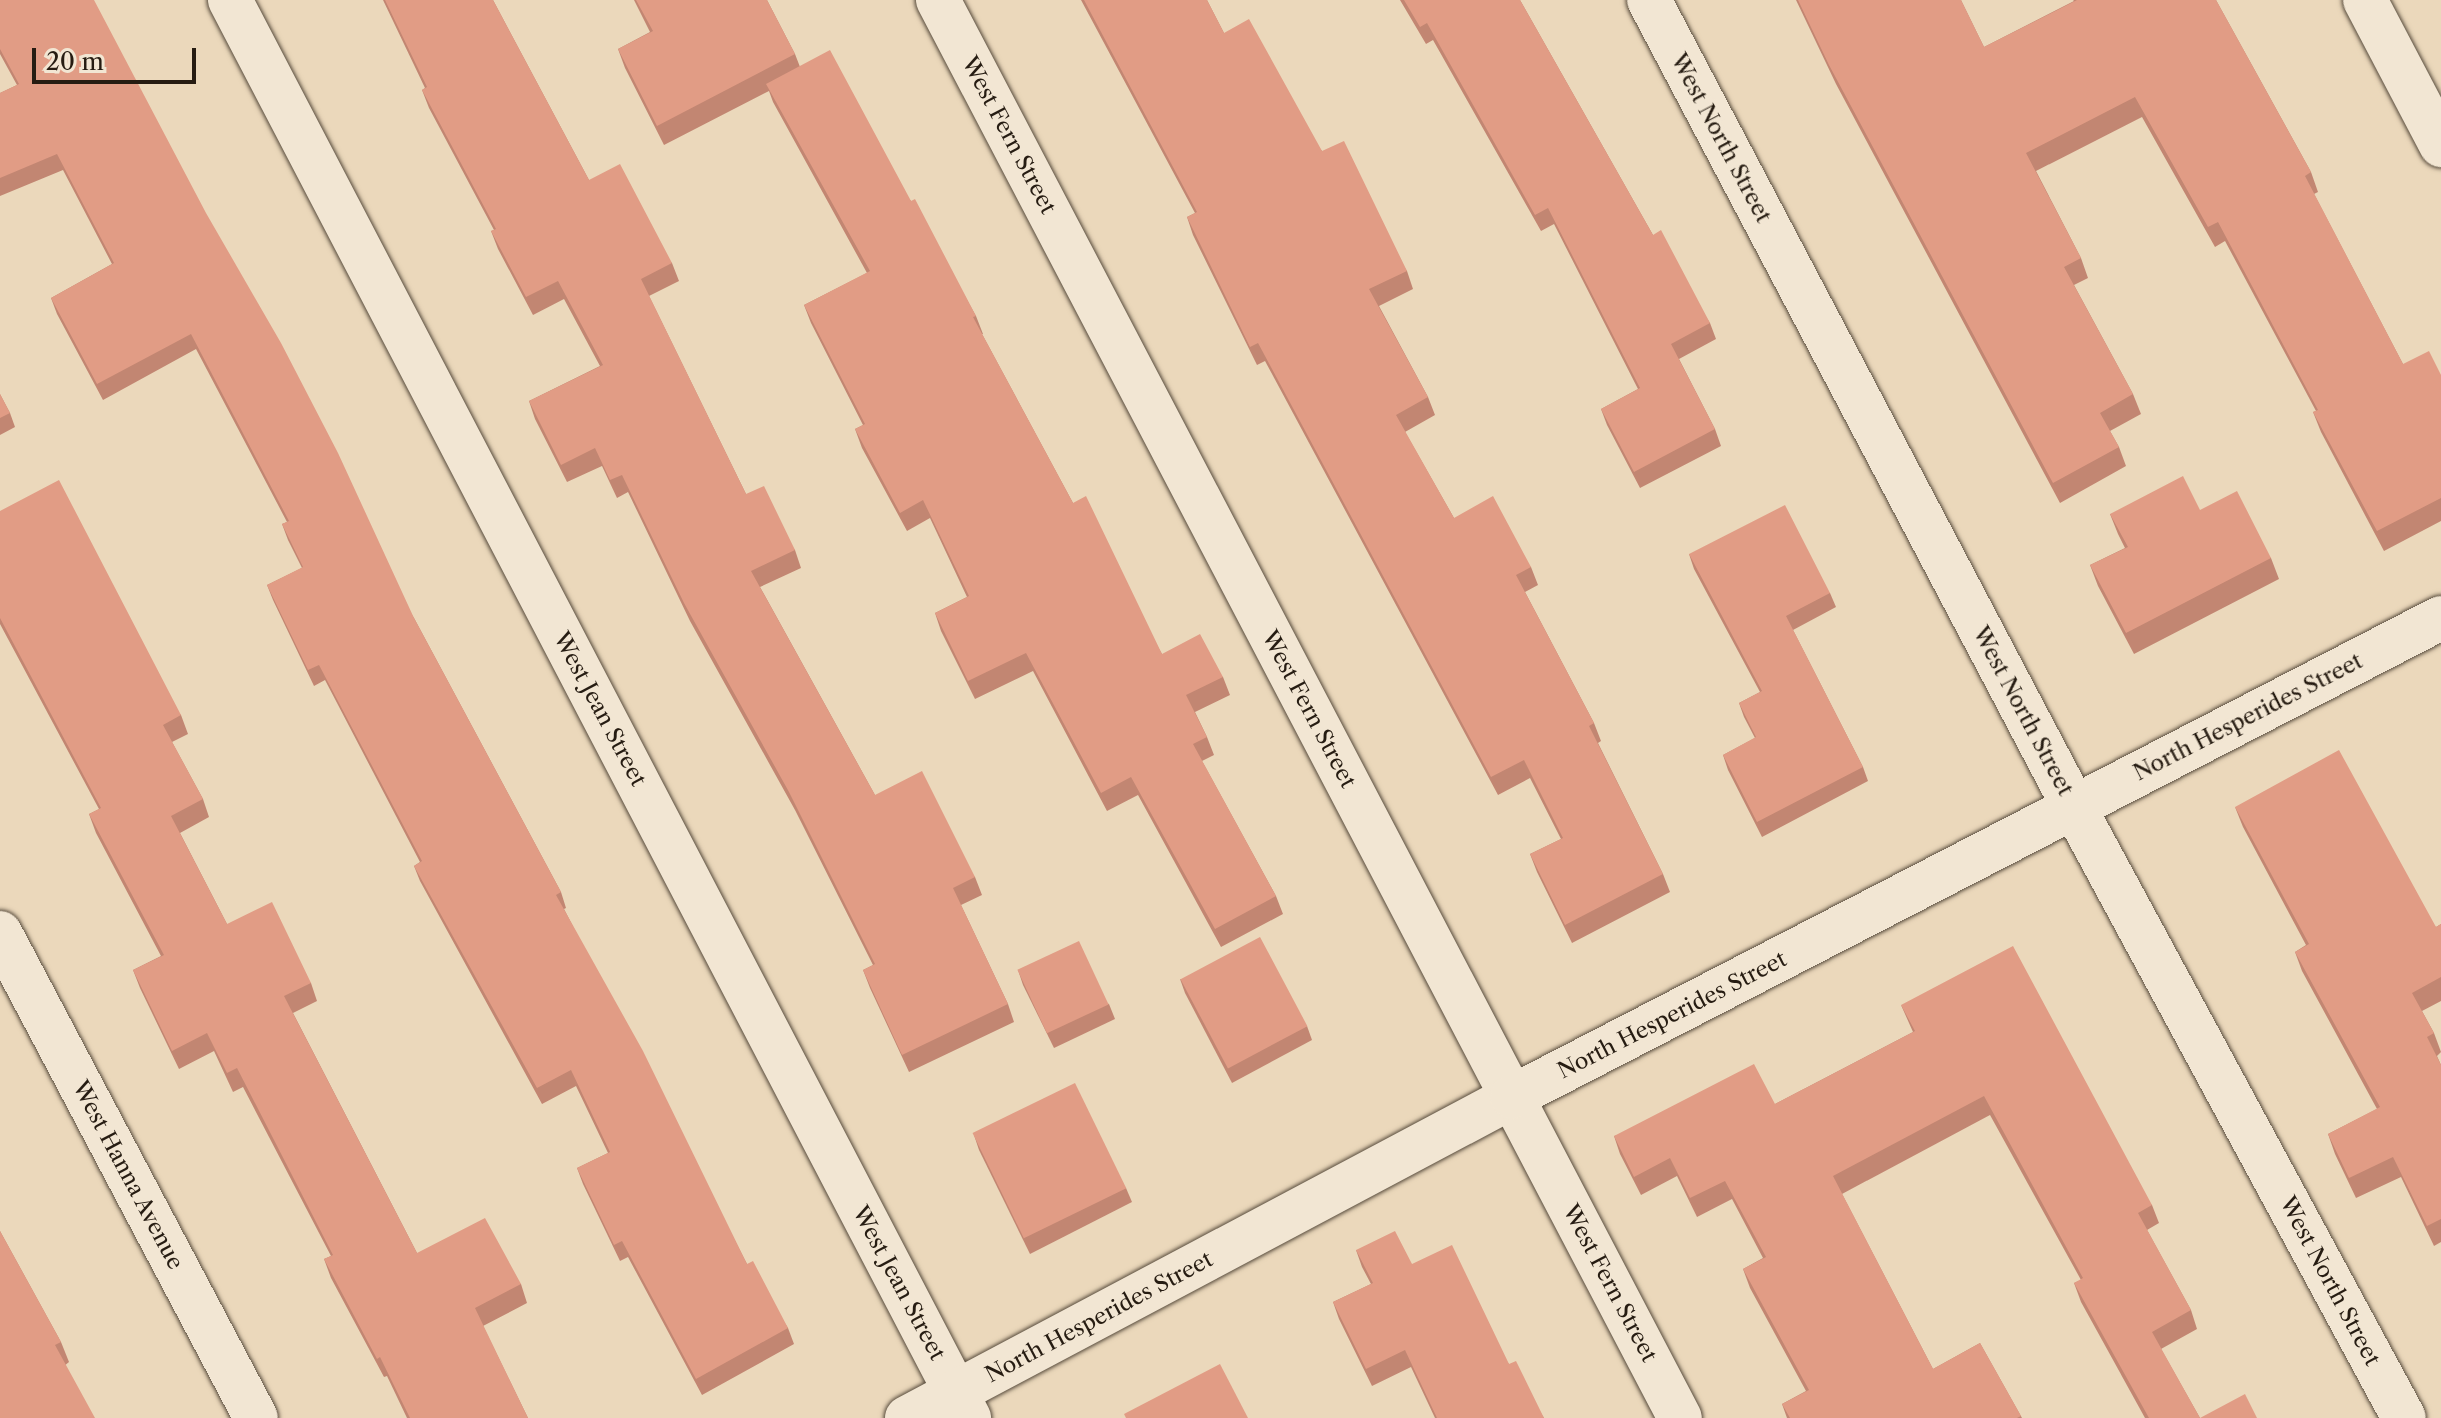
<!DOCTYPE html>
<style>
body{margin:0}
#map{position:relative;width:2441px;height:1418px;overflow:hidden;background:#ebd8bb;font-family:"Libre Caslon Text",serif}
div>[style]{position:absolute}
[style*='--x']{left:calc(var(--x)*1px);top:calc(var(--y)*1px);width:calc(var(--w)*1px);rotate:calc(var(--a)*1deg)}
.roads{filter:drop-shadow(0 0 2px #574b3c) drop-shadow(0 0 2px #574b3c)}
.street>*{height:44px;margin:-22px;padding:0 22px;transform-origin:22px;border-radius:22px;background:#f2e6d3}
.secondary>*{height:44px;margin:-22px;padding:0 22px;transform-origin:22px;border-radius:22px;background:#f2e6d3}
.wall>*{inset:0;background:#c28672}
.building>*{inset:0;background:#e19c85;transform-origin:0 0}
span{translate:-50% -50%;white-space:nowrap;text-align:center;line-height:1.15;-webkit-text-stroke:6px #f2e6d3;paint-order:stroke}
.street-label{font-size:22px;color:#261c12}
.scale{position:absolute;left:32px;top:48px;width:164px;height:36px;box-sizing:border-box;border:4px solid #261c12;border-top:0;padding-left:10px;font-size:24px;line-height:28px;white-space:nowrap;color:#261c12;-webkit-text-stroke:6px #f2e6d3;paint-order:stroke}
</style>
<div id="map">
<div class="roads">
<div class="street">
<i style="--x:230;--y:0;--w:1599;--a:62.47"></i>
<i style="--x:938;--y:0;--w:1600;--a:62.38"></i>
<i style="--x:1649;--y:0;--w:912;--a:62.23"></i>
<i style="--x:2074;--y:807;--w:694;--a:61.63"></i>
<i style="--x:2365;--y:0;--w:164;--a:62.3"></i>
<i style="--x:0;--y:933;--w:548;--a:62.17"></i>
</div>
<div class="secondary">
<i style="--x:907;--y:1418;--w:685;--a:-27.95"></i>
<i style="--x:1512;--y:1097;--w:1045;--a:-27.28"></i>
</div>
</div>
<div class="wall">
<i style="clip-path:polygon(0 0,414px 618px,561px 892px,566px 908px,564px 909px,747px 1264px,788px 1328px,794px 1344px,702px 1395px,628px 1257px,620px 1261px,583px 1184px,577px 1168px,608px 1153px,576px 1086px,542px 1104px,420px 881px,414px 866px,420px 862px,325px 680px,314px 686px,273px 600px,267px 585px,302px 568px,288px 540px,282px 524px,287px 522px,196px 349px,103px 400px,57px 314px,51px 298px,112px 264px,63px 170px,0 196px,0 93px,17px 85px,0 54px)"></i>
<i style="clip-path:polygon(383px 0,493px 0,589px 180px,672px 263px,679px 281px,649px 296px,746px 494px,795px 550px,801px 568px,760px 587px,875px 795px,975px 877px,982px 895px,961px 905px,1008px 1004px,1014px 1022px,909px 1072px,870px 988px,863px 970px,873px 965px,795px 810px,690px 621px,628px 492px,617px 498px,602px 466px,567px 482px,535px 419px,529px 401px,600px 366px,564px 299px,533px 315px,498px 249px,491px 231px,494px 230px,429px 108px,422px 90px,425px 88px)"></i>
<i style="clip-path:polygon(634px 0,767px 0,795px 54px,800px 67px,911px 201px,976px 316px,983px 334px,982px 334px,1073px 503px,1162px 654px,1223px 677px,1230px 695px,1195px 712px,1207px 737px,1214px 755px,1202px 761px,1276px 896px,1283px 914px,1221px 947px,1138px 795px,1107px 811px,1033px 671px,975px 699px,941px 631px,935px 613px,967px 597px,930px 518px,907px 531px,862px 448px,855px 429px,863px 425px,811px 323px,804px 305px,867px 273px,773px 102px,769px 91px,664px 145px,625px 68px,618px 49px,650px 32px)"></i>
<i style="clip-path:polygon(1081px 0,1207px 0,1224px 33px,1322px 151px,1407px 271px,1413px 289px,1379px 306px,1428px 397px,1435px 415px,1405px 432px,1454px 518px,1531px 567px,1538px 585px,1525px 592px,1594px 723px,1601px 741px,1598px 743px,1663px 874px,1670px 892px,1572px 943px,1537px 872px,1530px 854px,1561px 839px,1530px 778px,1498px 795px,1265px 361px,1257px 365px,1193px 235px,1187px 217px,1195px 213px)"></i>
<i style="clip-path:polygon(1400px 0,1520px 0,1653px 235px,1710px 323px,1716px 339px,1679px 359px,1715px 429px,1721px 446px,1640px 488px,1607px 425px,1601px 409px,1638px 389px,1554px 224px,1541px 231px,1433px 40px,1426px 44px)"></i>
<i style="clip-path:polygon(1796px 0,1961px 0,1984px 47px,2074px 1px,2073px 0,2216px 0,2311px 172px,2318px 192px,2314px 194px,2403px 364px,2441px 375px,2441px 521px,2384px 551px,2321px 432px,2313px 412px,2316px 411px,2225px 241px,2215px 247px,2142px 117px,2036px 171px,2081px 258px,2088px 278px,2074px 285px,2133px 394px,2141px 414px,2110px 431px,2119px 447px,2126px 466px,2060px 503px,1836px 84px)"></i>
<i style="clip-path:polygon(0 394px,10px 413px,15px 427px,0 435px)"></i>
<i style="clip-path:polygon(2200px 510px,2271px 558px,2279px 579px,2134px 654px,2098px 586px,2090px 565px,2125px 548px,2118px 534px,2110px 514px)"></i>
<i style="clip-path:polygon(0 511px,181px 715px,188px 734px,172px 742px,203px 799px,209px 817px,180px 833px,227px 924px,311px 983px,317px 1001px,293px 1013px,417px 1253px,521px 1284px,527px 1303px,483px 1326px,528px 1418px,407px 1418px,387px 1376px,384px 1377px,331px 1278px,324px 1259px,331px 1256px,243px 1087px,233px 1092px,214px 1051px,179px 1069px,140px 988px,133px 970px,161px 956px,96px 833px,89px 814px,99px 809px,0 624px)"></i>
<i style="clip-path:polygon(1689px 554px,1830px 593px,1836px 607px,1793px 630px,1863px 767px,1868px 781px,1762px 837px,1728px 770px,1723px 755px,1755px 738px,1744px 717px,1739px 703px,1760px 692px,1694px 569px)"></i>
<i style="clip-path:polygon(2235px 807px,2436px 927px,2441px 924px,2441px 1001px,2422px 1011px,2434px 1033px,2441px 1052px,2437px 1056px,2441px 1065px,2441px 1242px,2434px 1246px,2401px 1177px,2356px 1198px,2335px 1154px,2328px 1134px,2377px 1109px,2302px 971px,2295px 952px,2306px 945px,2243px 827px)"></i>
<i style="clip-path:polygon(1018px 970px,1109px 1004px,1115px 1019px,1054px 1048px,1023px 985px)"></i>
<i style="clip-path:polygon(1180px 979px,1307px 1026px,1312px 1040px,1232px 1083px,1185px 993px)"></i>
<i style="clip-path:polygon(1901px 1005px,2152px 1205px,2159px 1223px,2147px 1230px,2191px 1310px,2197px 1329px,2161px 1349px,2200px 1418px,2257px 1418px,2145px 1418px,2081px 1302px,2074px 1283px,2081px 1280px,1990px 1115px,1842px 1194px,1933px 1369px,1980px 1343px,2022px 1418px,1787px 1418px,1782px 1404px,1806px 1391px,1750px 1288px,1743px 1269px,1763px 1258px,1732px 1199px,1697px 1217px,1677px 1176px,1641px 1195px,1620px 1154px,1614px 1136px,1775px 1104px,1913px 1032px)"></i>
<i style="clip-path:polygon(974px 1135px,1126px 1188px,1132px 1202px,1030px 1254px,979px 1150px)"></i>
<i style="clip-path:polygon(0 1231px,61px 1342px,69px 1362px,0 1418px)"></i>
<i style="clip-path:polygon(1356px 1250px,1412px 1264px,1509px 1364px,1544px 1418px,1435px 1418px,1411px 1367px,1372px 1386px,1339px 1319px,1333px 1302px,1371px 1284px,1362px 1267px)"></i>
</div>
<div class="building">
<i style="clip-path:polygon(0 0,94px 0,206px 213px,281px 343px,338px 453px,414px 618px,561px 892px,556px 895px,643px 1051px,747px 1264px,753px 1261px,788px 1328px,696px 1379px,622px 1241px,614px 1245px,577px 1168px,610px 1152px,571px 1070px,537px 1088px,414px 866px,422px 861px,319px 665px,308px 670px,267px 585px,303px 567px,282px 524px,289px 521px,191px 334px,97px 384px,51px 298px,114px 263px,57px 154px,0 178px,0 93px,19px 84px,0 49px)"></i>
<i style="clip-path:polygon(385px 0,493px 0,589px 180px,620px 164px,672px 263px,641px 279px,746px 494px,764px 486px,795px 550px,751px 571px,875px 795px,922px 771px,975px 877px,953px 888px,1008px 1004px,902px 1055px,863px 970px,875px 964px,789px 792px,684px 603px,622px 475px,610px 480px,595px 448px,561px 465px,529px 401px,603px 365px,558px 281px,526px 297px,491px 231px,496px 229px,422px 90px,427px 87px)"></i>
<i style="clip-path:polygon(636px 0,767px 0,795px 54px,657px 126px,618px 49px,653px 31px)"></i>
<i style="clip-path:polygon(1084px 0,1207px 0,1224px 33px,1249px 19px,1322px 151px,1344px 141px,1407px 271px,1369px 289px,1428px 397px,1396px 415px,1454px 518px,1493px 496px,1531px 567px,1516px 575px,1594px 723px,1589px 726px,1663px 874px,1565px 925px,1530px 854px,1563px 838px,1524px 760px,1491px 777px,1258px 343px,1250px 347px,1187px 217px,1197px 212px)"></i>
<i style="clip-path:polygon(1404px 0,1520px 0,1653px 235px,1661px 230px,1710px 323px,1671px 344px,1715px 429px,1634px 472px,1601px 409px,1640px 388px,1548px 208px,1535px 215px,1427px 23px,1420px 27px)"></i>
<i style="clip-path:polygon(1798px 0,1961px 0,1984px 47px,2077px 0,2216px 0,2311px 172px,2305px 176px,2403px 364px,2429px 351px,2441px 375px,2441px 498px,2377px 531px,2313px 412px,2318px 410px,2218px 222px,2208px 227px,2135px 97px,2026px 153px,2081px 258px,2064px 267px,2133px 394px,2100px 413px,2119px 447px,2053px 483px,1829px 65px)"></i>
<i style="clip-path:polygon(830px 50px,911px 201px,915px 199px,976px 316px,973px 317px,1073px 503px,1086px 496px,1162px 654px,1200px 634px,1223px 677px,1186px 695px,1207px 737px,1193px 744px,1276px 896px,1215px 929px,1131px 777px,1101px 793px,1026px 653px,968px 681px,935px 613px,969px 596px,923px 500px,900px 513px,855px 429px,865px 424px,804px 305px,870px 271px,766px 84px)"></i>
<i style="clip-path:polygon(0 394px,10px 413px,0 418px)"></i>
<i style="clip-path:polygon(2183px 476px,2200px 510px,2237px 491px,2271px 558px,2126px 633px,2090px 565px,2128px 547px,2110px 514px)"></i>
<i style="clip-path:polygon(59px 480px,181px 715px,163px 725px,203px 799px,171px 816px,227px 924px,272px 902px,311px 983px,284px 996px,417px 1253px,485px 1218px,521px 1284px,475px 1308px,528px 1418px,410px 1418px,380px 1357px,377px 1359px,324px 1259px,333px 1255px,237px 1068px,227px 1073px,207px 1033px,172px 1051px,133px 970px,164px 955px,89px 814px,101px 808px,0 618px,0 511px)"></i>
<i style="clip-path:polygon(1785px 505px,1830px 593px,1786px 616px,1863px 767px,1757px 822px,1723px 755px,1756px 737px,1739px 703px,1762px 691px,1689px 554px)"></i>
<i style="clip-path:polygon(2339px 750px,2436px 927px,2441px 924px,2441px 977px,2412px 993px,2434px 1033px,2427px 1037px,2441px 1065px,2441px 1219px,2427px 1226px,2393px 1157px,2349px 1178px,2328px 1134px,2380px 1107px,2295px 952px,2309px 944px,2235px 807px)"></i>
<i style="left:1260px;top:937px;width:101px;height:90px;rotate:62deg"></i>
<i style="left:1079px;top:941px;width:70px;height:68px;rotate:65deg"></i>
<i style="clip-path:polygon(2013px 946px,2152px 1205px,2138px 1213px,2191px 1310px,2152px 1332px,2200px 1418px,2245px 1394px,2257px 1418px,2149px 1418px,2074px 1283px,2083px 1278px,1984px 1096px,1833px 1176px,1933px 1369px,1980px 1343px,2021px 1416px,2017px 1418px,1790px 1418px,1782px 1404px,1809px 1390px,1743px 1269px,1766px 1257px,1725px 1181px,1690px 1198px,1670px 1158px,1634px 1177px,1614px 1136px,1754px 1064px,1775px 1104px,1915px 1031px,1901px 1005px)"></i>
<i style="left:1075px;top:1083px;width:117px;height:114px;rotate:64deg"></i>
<i style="clip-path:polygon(0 1231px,61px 1342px,55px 1345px,95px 1418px,0 1418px)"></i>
<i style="clip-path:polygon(1395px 1231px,1412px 1264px,1452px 1245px,1509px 1364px,1516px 1361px,1544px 1418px,1437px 1418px,1405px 1350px,1366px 1369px,1333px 1302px,1373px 1283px,1356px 1250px)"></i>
<i style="clip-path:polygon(1220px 1364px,1248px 1418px,1126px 1418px,1124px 1414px)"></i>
</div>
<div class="street-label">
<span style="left:1009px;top:135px;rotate:62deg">West Fern Street</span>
<span style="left:1721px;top:138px;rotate:62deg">West North Street</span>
<span style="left:600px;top:709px;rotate:62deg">West Jean Street</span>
<span style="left:1309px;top:709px;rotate:62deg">West Fern Street</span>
<span style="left:2023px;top:711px;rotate:62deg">West North Street</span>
<span style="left:2248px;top:717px;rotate:-27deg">North Hesperides Street</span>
<span style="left:1672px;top:1015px;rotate:-27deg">North Hesperides Street</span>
<span style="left:128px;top:1175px;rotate:62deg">West Hanna Avenue</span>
<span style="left:2330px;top:1281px;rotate:62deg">West North Street</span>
<span style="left:899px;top:1283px;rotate:62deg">West Jean Street</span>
<span style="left:1610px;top:1283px;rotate:62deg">West Fern Street</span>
<span style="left:1099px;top:1317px;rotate:-28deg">North Hesperides Street</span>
</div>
<div class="scale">20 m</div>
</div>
